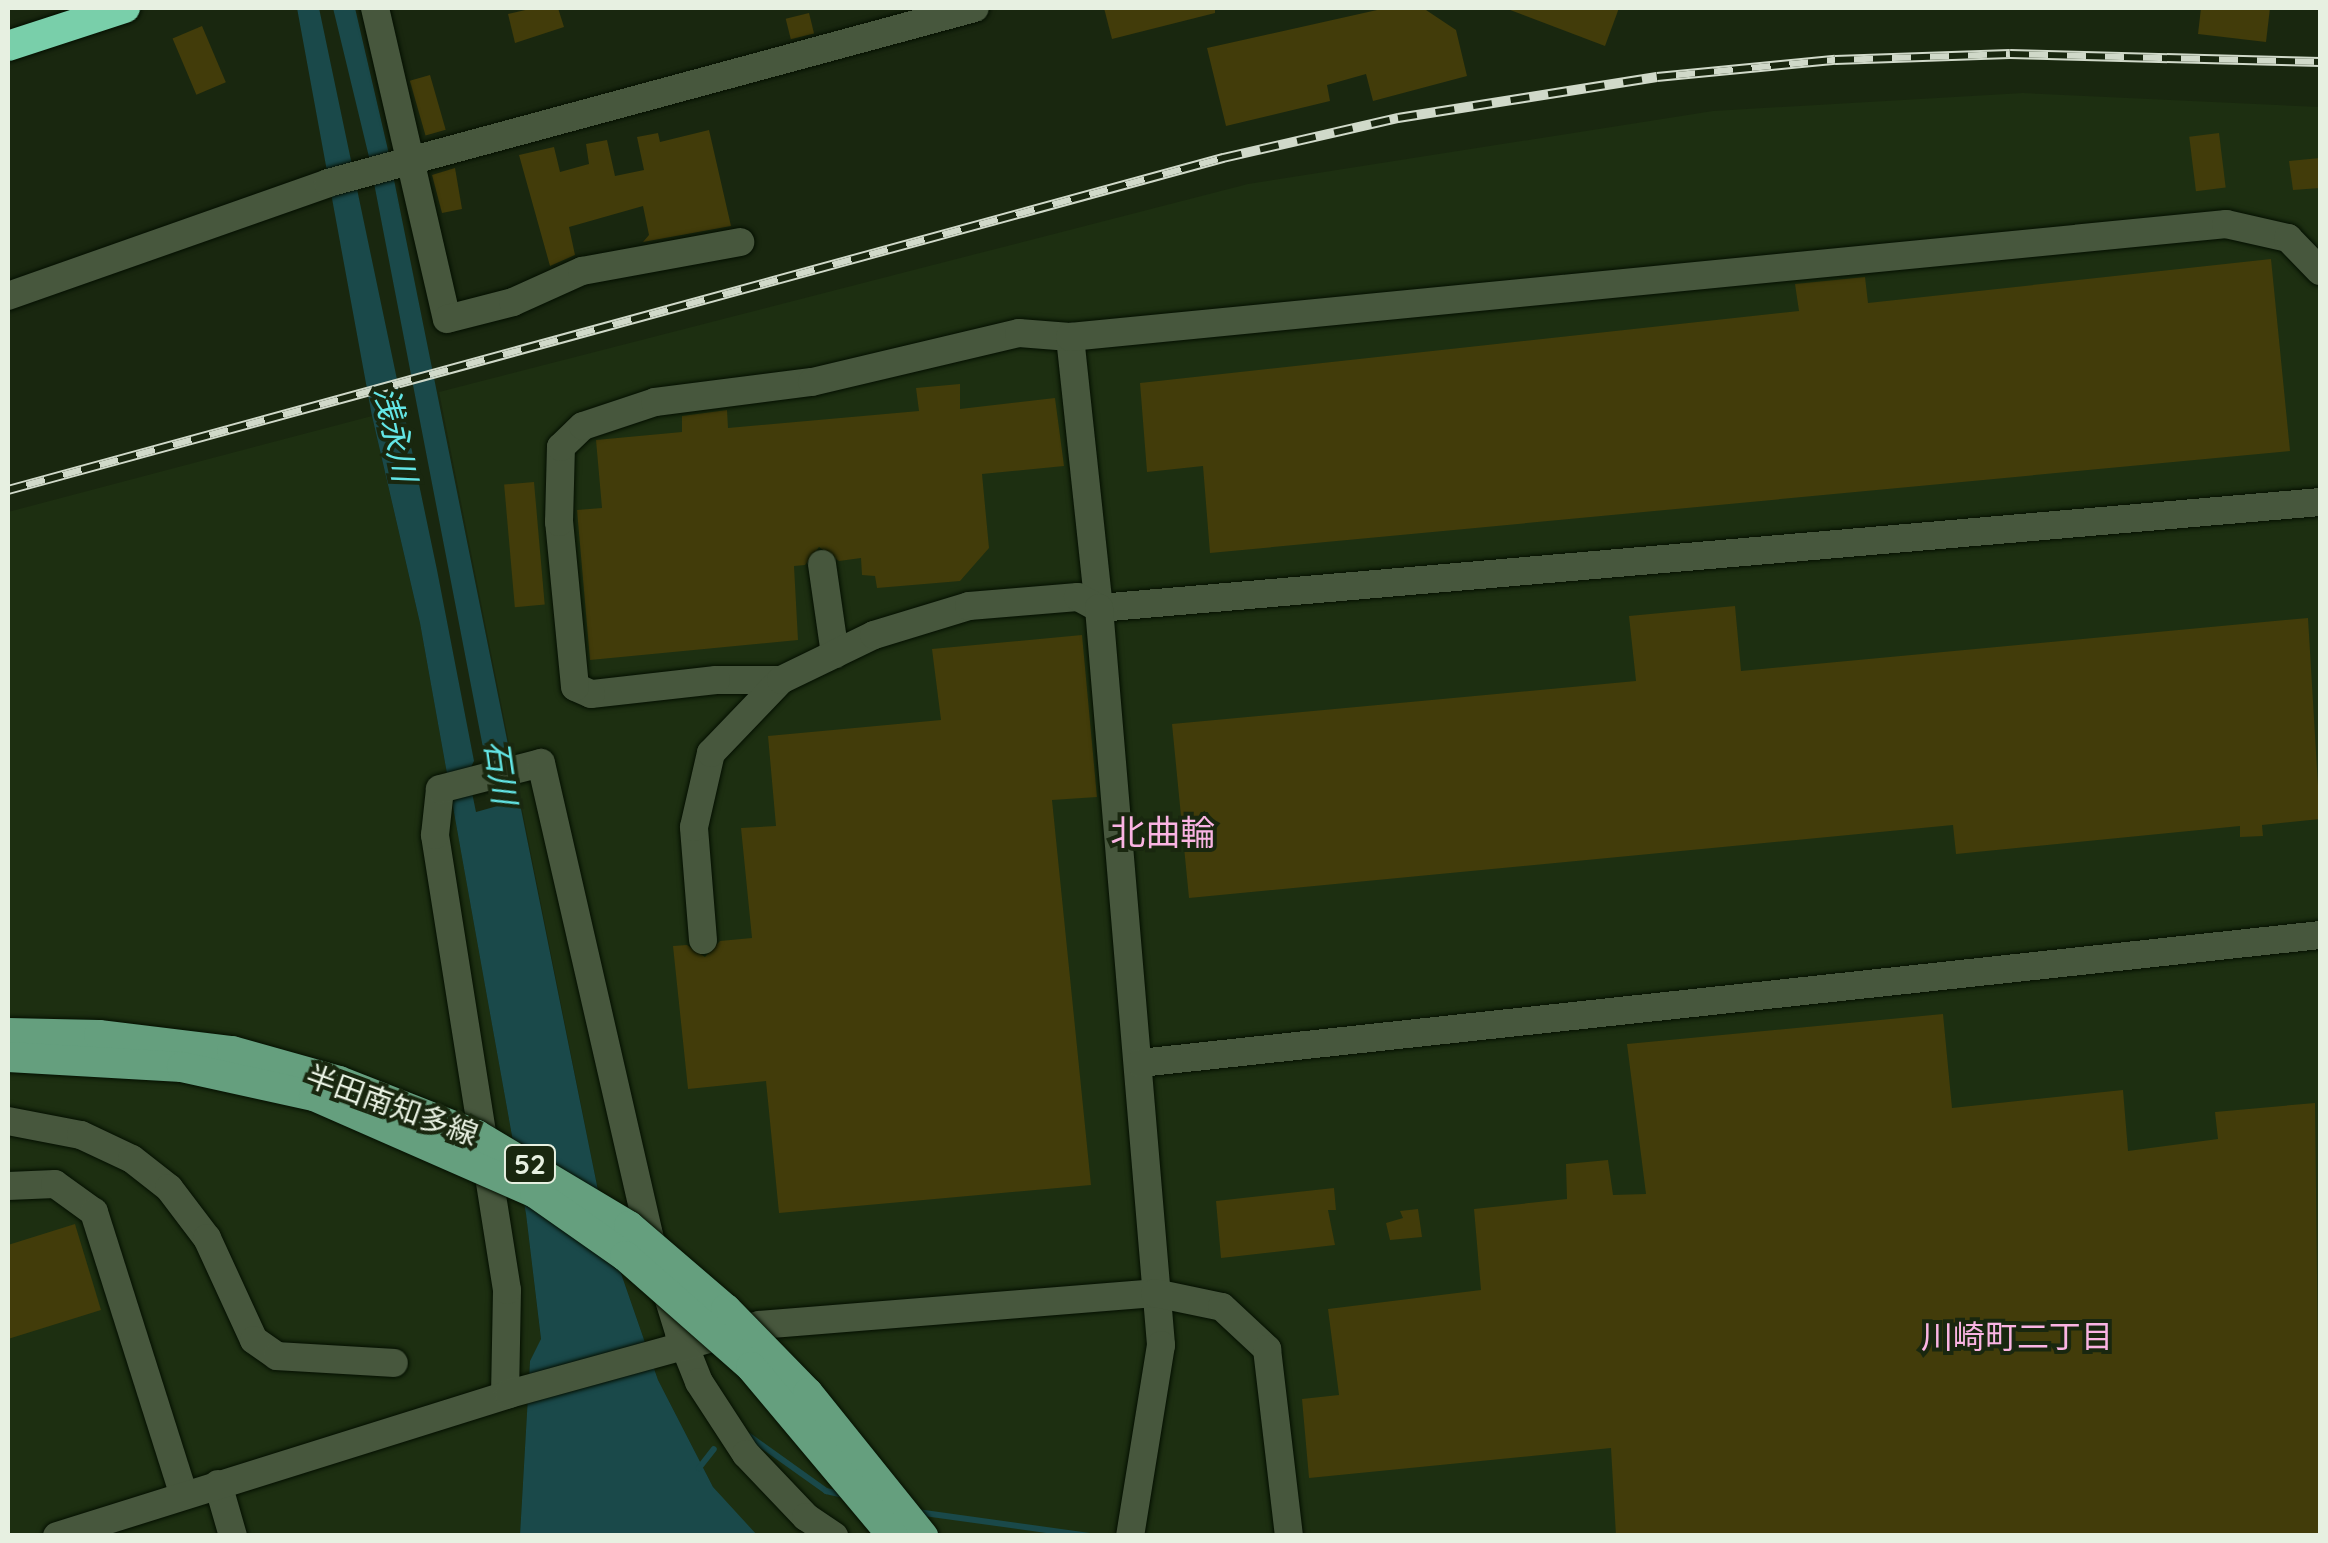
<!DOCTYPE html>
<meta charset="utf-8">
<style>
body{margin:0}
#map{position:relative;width:2328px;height:1543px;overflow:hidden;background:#19270f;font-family:Quicksand,"Noto Sans JP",sans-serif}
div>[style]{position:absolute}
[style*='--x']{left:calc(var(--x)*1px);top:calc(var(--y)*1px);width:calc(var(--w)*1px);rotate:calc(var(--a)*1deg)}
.built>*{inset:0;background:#1d2f11}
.water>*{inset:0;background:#1a494a}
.stream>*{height:6px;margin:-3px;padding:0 3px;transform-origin:3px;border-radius:3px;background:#1a494a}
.building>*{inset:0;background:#423c0a;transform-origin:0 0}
.roads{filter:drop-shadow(0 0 2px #040f00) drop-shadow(0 0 2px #040f00)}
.minor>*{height:28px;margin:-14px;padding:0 14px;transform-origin:14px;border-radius:14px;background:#47573d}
.highway>*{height:30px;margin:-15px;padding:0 15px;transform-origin:15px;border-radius:15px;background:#79cfaa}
.rail>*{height:10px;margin-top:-5px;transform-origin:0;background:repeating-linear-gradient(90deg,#19270f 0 19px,#d0d9c9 0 38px);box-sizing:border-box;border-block:2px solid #d0d9c9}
.bridges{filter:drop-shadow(0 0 2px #040f00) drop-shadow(0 0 2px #040f00)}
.major-bridge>*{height:30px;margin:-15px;padding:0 15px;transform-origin:15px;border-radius:15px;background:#659f7e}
span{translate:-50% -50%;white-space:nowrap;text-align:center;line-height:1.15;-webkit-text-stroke:8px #19270f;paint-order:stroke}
.shield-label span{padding:2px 8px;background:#19270f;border:2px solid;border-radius:8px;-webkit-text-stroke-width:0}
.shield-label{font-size:28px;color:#e7f0e1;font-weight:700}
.street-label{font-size:30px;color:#e7f0e1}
.water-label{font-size:32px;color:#63e6e6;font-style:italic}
.neighbourhood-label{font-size:32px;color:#fab4e3}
.quarter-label{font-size:35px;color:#fab4e3}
.frame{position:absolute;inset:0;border:10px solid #e7f0e1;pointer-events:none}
</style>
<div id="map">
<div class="built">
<i style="clip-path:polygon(2023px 93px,2320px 107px,2320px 1535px,757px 1535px,746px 1529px,713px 1487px,658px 1380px,606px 1230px,439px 392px,1248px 184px,1713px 111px)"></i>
<i style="clip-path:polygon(372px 416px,420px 623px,526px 1214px,541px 1340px,530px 1361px,520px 1535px,8px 1536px,8px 512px)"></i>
</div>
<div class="water">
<i style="clip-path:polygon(297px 8px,319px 8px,437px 570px,474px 761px,468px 773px,476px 812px,501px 805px,485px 758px,369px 157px,333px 8px,355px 8px,388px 150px,606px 1230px,658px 1380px,713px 1487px,757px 1535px,520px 1535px,530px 1361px,541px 1339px,526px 1214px,420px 623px,372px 416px)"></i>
</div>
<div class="stream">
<i style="--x:749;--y:1436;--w:95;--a:35.5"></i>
<i style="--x:826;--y:1491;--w:22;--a:13"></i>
<i style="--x:699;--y:1468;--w:24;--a:-52"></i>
<i style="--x:917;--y:1512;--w:174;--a:7.9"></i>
</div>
<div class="building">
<i style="clip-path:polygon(534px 8px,558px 8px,564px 27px,515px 43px,508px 14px)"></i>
<i style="clip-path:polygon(1104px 8px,1215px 8px,1215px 13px,1112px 39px)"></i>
<i style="clip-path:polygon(1386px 8px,1423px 8px,1456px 30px,1467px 76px,1373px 101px,1366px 74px,1327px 85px,1330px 101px,1226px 126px,1207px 48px)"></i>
<i style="clip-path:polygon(1505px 8px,1619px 8px,1605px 46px)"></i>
<i style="clip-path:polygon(2201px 8px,2270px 8px,2266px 42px,2198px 34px)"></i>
<i style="left:809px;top:13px;width:21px;height:24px;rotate:76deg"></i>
<i style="left:202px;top:26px;width:61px;height:32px;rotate:67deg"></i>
<i style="left:430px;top:75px;width:57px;height:21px;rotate:74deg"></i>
<i style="clip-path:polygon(709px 130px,731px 226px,643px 242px,649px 235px,643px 206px,569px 227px,575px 255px,550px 266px,519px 155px,554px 147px,560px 172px,589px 164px,586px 144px,607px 140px,615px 176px,644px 170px,637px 137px,658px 133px,660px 142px)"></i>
<i style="left:2219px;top:133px;width:55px;height:30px;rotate:83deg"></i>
<i style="clip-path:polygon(2320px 158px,2320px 188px,2293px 190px,2289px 161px)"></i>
<i style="clip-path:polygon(455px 168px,462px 209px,442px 213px,432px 175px)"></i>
<i style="clip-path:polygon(2271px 259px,2290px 451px,1210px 553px,1203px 466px,1147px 472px,1140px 383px,1799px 311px,1795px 284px,1865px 277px,1868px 303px)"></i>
<i style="clip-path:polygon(960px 384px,960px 409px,1055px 398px,1064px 466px,982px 474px,989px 548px,960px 581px,877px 588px,875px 576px,862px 575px,861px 558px,839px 561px,819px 547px,805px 565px,794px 566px,798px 640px,590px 660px,577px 510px,602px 508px,596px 440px,682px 432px,682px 416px,727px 410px,728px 428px,919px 411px,916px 388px)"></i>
<i style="left:534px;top:482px;width:123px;height:30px;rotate:85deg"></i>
<i style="clip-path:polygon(1735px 606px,1741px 671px,2308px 618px,2320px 819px,2262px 825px,2263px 836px,2240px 837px,2240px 826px,1956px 854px,1953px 825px,1189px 898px,1172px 724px,1636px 681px,1629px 616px)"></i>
<i style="clip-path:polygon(1082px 635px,1097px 797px,1052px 800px,1091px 1185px,779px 1213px,766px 1081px,688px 1089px,673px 946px,687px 945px,705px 957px,720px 941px,752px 938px,741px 828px,776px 826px,768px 736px,941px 720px,932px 649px)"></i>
<i style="clip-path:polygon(1943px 1014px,1952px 1108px,2123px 1090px,2128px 1151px,2218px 1139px,2215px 1112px,2315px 1103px,2320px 1536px,1616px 1536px,1611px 1448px,1309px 1478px,1302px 1399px,1339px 1395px,1328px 1309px,1481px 1290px,1474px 1209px,1567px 1199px,1566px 1164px,1608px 1160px,1613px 1195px,1646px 1194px,1627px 1044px)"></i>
<i style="clip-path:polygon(1334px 1188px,1336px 1210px,1328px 1210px,1335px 1245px,1221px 1258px,1216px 1201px)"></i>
<i style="clip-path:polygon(1418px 1209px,1422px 1237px,1390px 1240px,1386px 1223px,1403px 1218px,1400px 1211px)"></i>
<i style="clip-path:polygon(75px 1224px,101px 1310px,8px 1339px,8px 1245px)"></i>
</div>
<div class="roads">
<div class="minor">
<i style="--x:375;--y:8;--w:319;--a:77"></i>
<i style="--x:447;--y:319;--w:68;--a:-14.4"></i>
<i style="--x:513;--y:302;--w:76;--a:-24.2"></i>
<i style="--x:582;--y:271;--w:161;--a:-10.4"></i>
<i style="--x:8;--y:296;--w:339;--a:-19.4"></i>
<i style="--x:328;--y:183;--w:670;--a:-15.14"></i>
<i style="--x:1070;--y:337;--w:273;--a:83.9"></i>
<i style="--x:1099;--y:608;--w:1226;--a:-4.96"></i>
<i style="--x:822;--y:564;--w:91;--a:81.8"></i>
<i style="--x:781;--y:680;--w:65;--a:180"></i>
<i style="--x:716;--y:680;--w:126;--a:173.6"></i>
<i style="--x:591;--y:694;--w:17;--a:-156"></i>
<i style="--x:575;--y:687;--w:166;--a:-95.5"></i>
<i style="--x:559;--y:522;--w:75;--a:-88.5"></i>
<i style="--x:561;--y:447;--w:30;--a:-44"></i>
<i style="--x:583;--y:426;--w:76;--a:-18.4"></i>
<i style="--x:655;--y:402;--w:158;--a:-7.3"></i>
<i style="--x:812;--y:382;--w:213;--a:-13.3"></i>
<i style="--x:1019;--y:333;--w:51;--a:4.5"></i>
<i style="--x:1070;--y:337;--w:1162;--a:-5.58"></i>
<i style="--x:2226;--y:224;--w:64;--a:12.7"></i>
<i style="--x:2288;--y:238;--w:46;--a:45.9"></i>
<i style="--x:703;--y:940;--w:113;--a:-94.6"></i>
<i style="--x:694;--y:827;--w:76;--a:-77.1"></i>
<i style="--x:711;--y:753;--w:101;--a:-46.2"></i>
<i style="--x:781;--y:680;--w:103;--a:-25.8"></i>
<i style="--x:874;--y:635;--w:99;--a:-17"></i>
<i style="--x:969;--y:606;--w:109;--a:-4.7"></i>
<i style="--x:1078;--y:597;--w:24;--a:28"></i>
<i style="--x:1099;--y:608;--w:740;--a:85.19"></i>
<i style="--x:1161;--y:1345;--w:193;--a:99.2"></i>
<i style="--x:1140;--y:1063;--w:1187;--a:-6.19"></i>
<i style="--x:8;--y:1121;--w:74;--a:10.9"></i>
<i style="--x:81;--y:1135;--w:56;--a:25.2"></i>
<i style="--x:132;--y:1159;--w:47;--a:38.1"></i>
<i style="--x:169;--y:1188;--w:63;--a:52.8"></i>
<i style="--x:207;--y:1238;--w:112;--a:65.3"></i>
<i style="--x:254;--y:1340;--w:28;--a:35"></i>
<i style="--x:277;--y:1356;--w:117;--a:3.4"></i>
<i style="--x:8;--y:1186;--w:47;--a:-2.4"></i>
<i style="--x:55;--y:1184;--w:48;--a:35.7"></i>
<i style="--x:94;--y:1212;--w:297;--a:72.4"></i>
<i style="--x:505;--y:1395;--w:105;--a:-88.9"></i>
<i style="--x:507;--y:1290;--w:461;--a:-99"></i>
<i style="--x:435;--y:835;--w:46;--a:-83.8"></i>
<i style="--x:440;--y:789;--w:104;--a:-14.4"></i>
<i style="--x:541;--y:763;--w:481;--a:77.1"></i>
<i style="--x:648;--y:1232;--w:105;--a:72.8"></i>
<i style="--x:679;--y:1332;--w:54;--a:68.2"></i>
<i style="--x:699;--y:1382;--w:86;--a:56.9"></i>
<i style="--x:746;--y:1454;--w:87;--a:46.4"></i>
<i style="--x:806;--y:1517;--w:34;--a:34"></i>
<i style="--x:218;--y:1484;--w:54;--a:73.9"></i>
<i style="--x:57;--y:1536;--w:474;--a:-17.4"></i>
<i style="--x:509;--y:1394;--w:259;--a:-15.4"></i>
<i style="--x:759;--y:1325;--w:397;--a:-4.6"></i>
<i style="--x:1155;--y:1293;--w:68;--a:11.8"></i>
<i style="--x:1222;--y:1307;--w:62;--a:43"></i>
<i style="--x:1267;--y:1349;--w:188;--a:83.3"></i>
</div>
<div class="highway">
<i style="--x:8;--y:46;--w:123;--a:-18"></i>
</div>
</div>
<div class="rail">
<i style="--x:8;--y:490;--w:1260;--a:-15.28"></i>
<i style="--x:1223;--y:158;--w:180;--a:-12.9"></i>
<i style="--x:1398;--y:118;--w:262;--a:-9"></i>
<i style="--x:1657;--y:77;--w:179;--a:-5.5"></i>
<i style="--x:1835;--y:60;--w:175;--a:-2"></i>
<i style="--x:2010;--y:54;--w:310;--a:1.5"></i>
</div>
<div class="bridges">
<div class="major-bridge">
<i style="--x:8;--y:1033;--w:91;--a:1.3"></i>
<i style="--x:99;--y:1035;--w:134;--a:6.9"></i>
<i style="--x:232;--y:1051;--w:111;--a:15.7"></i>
<i style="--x:339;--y:1081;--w:148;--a:21.4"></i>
<i style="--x:477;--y:1135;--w:177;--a:30.9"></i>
<i style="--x:629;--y:1226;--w:128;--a:40.6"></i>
<i style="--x:726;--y:1309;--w:117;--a:45.7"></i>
<i style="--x:808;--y:1393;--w:184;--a:51.2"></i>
<i style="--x:8;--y:1057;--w:174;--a:3.3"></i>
<i style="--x:182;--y:1067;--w:135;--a:12.4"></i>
<i style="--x:314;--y:1096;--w:241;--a:23.7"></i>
<i style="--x:535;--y:1193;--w:110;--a:35"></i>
<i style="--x:625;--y:1256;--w:168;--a:41.4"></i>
<i style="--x:751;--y:1367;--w:221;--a:50"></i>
</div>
</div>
<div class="shield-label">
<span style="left:530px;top:1164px">52</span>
</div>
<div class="street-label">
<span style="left:392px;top:1105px;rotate:20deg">半田南知多線</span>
</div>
<div class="water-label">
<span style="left:396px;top:434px;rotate:78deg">浅永川</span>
<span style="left:501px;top:772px;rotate:82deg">石川</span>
</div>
<div class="neighbourhood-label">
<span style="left:2017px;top:1336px">川崎町二丁目</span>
</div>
<div class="quarter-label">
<span style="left:1163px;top:832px">北曲輪</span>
</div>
<div class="frame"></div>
</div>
